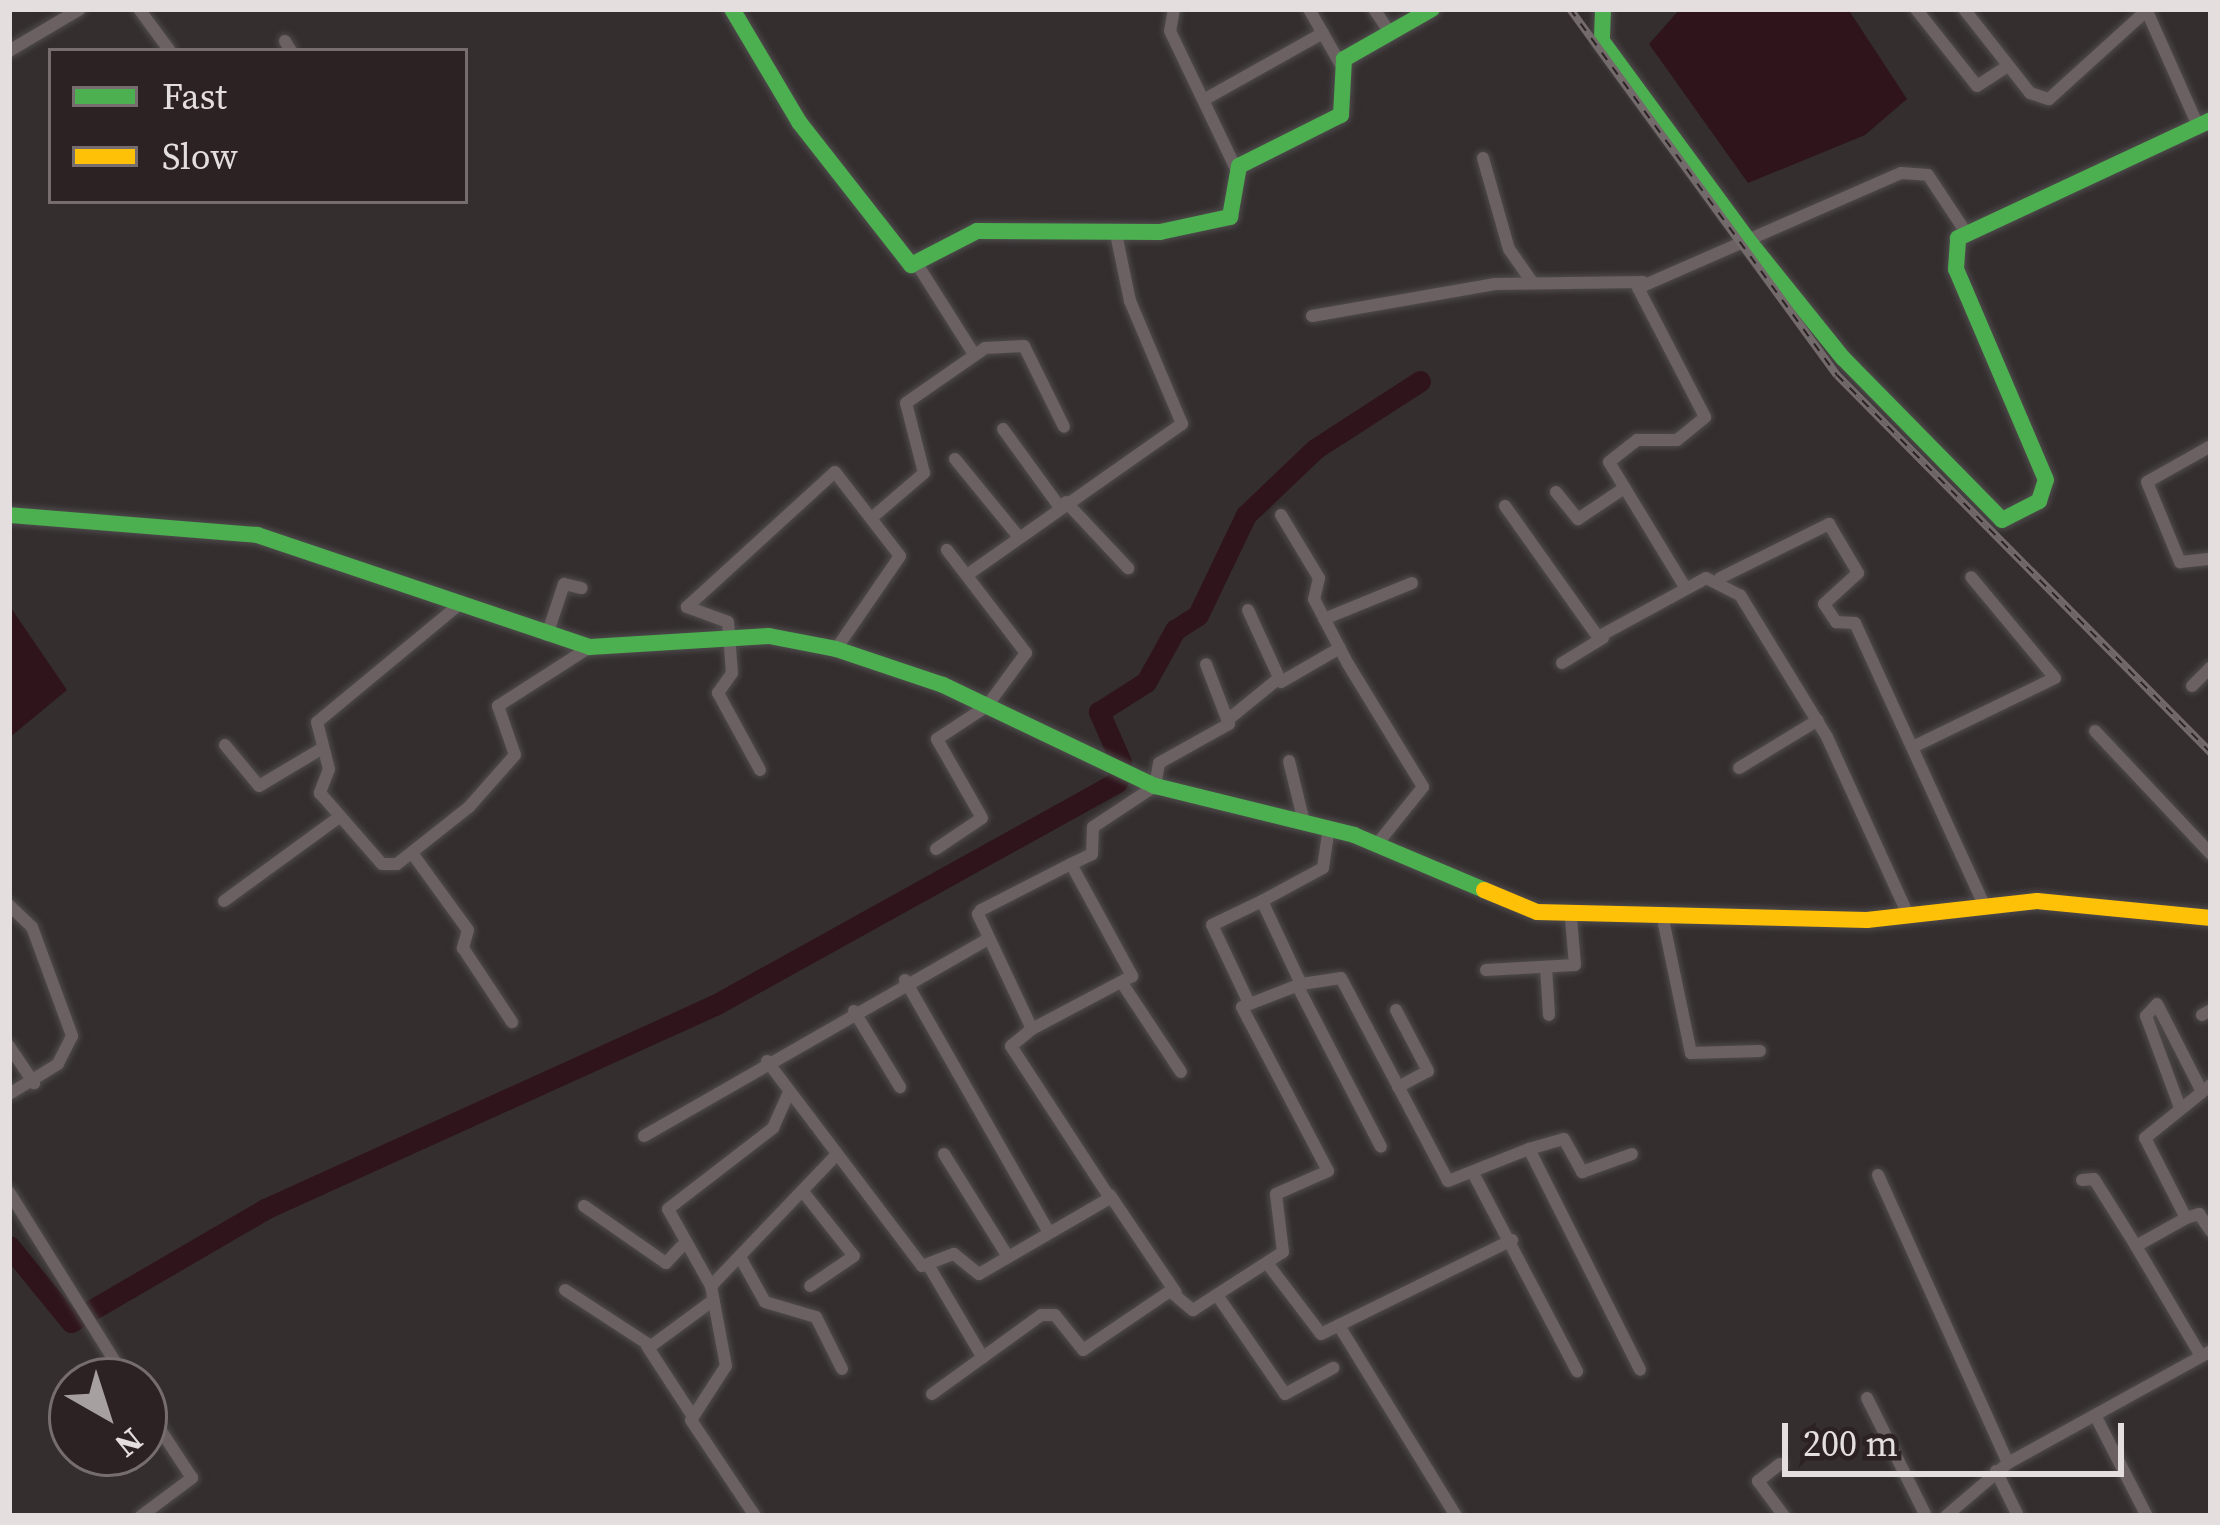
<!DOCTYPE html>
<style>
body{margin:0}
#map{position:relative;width:2220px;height:1525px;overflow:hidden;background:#342e2f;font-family:"Source Serif 4",serif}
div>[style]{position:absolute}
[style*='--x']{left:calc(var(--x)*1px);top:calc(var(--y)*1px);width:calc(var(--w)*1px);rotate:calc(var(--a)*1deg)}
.water>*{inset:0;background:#2f141b}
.river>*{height:21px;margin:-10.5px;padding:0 10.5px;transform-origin:10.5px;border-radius:10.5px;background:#2f141b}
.roads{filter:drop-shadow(0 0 3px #4f4b4c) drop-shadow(0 0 3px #4f4b4c)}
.street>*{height:12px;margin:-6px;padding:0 6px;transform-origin:6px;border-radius:6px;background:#6b6062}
.fast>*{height:16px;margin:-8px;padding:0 8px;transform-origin:8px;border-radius:8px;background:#4caf50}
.slow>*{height:16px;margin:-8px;padding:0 8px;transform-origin:8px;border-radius:8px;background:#ffc107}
.rail>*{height:8px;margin-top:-4px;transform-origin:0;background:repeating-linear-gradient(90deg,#2c2224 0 9px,#736a6c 0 18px);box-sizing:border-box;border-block:3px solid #736a6c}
span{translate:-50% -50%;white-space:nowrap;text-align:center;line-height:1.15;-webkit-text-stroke:12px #2c2224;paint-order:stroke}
.frame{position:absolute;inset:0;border:12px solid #e4dedf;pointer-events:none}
.legend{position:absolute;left:48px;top:48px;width:420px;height:156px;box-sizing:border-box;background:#2c2224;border:3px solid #766d6f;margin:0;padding:15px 21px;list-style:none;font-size:36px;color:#e4dedf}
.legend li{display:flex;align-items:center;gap:24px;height:60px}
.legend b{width:60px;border:3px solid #766d6f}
.north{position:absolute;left:48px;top:1357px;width:120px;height:120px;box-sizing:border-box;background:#2c2224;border:3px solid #766d6f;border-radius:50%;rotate:141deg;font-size:33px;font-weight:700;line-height:48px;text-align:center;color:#e4dedf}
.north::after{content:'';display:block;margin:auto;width:42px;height:54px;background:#a6a0a1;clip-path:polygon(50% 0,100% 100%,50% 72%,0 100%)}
.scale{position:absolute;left:1782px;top:1423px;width:342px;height:54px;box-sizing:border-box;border:6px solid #e4dedf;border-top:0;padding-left:15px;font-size:36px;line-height:42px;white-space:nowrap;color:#e4dedf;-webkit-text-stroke:9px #2c2224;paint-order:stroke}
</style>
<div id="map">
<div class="water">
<i style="clip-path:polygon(1680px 9px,1848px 9px,1907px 99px,1865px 135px,1748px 183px,1649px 44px)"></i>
<i style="clip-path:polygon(9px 605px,67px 690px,9px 738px)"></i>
</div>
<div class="river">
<i style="--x:9;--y:1246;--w:98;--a:50.8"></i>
<i style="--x:71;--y:1322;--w:225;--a:-30.2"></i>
<i style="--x:265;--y:1209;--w:494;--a:-24.4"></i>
<i style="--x:715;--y:1005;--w:460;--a:-29"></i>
<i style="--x:1117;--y:782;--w:20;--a:-79"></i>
<i style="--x:1121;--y:762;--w:55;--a:-113.7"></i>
<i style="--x:1099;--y:712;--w:56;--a:-32.6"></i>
<i style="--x:1146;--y:682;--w:60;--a:-60.9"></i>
<i style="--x:1175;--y:630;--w:27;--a:-33"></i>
<i style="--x:1198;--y:615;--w:111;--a:-64.4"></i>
<i style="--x:1246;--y:515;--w:95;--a:-43.7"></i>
<i style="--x:1315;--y:449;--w:125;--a:-32.9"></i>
</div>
<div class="roads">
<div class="street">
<i style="--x:139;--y:9;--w:52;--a:53.6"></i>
<i style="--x:1174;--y:9;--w:22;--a:100"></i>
<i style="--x:1170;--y:31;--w:155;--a:64.4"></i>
<i style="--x:1309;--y:9;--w:64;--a:60.3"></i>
<i style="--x:1374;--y:9;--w:27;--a:56"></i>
<i style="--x:1916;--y:9;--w:98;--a:51.6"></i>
<i style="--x:1977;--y:86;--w:37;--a:-33"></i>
<i style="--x:1964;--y:9;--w:107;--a:51.8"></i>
<i style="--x:2030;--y:93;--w:20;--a:18"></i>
<i style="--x:2049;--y:99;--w:131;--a:-42.2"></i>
<i style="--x:2146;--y:9;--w:128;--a:66"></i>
<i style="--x:285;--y:41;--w:12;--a:59"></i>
<i style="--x:9;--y:51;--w:82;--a:-30.6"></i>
<i style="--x:1207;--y:98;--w:133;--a:-29.3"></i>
<i style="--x:1483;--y:158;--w:95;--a:74.1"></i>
<i style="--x:1509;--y:249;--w:40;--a:55.1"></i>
<i style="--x:917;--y:264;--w:107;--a:57.7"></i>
<i style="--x:1312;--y:316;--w:186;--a:-9.9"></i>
<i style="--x:1495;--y:284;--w:148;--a:-0.8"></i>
<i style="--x:1003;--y:429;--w:95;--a:54"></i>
<i style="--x:2211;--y:446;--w:73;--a:150.6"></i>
<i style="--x:2147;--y:482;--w:87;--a:67.6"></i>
<i style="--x:2180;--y:562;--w:31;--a:-6"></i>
<i style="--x:955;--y:459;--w:99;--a:50.7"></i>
<i style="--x:1556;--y:492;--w:35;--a:51"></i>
<i style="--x:1578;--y:519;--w:54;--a:-33.7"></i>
<i style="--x:1066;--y:502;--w:91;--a:46.8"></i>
<i style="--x:1505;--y:506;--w:161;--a:54.6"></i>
<i style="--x:1598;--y:637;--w:123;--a:-28.6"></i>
<i style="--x:1706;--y:578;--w:38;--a:27"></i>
<i style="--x:1740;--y:595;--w:167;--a:58.5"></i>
<i style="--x:1827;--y:737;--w:196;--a:65.5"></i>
<i style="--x:1281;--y:515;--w:74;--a:58.9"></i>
<i style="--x:1319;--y:578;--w:22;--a:103"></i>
<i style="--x:1314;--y:599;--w:73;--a:62.4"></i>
<i style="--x:1348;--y:664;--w:144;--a:58.6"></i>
<i style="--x:1423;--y:787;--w:72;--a:128.8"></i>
<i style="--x:874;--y:516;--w:66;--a:-40.7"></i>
<i style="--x:924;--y:473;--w:72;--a:-104.4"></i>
<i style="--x:906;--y:403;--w:96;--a:-34.8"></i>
<i style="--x:985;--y:348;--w:39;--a:-3"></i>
<i style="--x:1024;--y:346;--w:90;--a:63.7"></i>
<i style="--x:967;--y:575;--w:263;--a:-35.1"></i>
<i style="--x:1182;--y:424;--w:134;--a:-112.9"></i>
<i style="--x:1130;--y:301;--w:68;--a:-101.8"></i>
<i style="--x:1720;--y:578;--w:122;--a:-26.4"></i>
<i style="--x:1829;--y:524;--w:57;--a:59.4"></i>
<i style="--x:1858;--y:573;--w:46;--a:137.6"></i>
<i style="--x:1824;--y:604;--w:22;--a:56"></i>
<i style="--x:1836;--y:622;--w:19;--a:3"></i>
<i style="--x:1855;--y:623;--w:310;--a:65.4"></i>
<i style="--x:1685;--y:587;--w:146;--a:-121.3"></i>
<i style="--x:1609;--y:462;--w:36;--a:-38"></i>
<i style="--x:1637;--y:440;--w:40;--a:0"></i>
<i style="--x:1677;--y:440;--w:36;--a:-39"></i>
<i style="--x:1705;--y:417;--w:145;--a:-117.4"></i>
<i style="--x:1638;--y:288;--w:287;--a:-23.6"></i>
<i style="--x:1901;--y:173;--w:27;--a:4"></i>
<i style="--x:1928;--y:175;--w:67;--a:56.5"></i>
<i style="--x:455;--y:608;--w:179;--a:140.4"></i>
<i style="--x:317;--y:722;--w:49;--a:75.7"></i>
<i style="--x:329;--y:769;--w:26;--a:111"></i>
<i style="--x:320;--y:793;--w:94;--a:48.9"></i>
<i style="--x:382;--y:864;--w:15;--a:0"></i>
<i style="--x:397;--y:864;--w:92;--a:-38.4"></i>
<i style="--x:469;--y:807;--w:69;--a:-48.5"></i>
<i style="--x:515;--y:755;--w:52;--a:-109.1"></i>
<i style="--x:498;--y:706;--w:109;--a:-32.7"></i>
<i style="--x:1248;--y:610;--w:79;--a:65.4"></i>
<i style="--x:1281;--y:682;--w:68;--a:-30"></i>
<i style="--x:1324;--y:619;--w:95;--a:-22.2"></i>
<i style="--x:547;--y:635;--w:54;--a:-71.6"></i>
<i style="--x:564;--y:584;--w:18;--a:13"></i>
<i style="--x:1562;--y:663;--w:48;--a:-31.4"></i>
<i style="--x:2192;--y:686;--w:27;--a:-45"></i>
<i style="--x:1230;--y:718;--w:62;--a:-39.1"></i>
<i style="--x:2095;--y:731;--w:169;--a:46.7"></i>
<i style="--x:225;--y:745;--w:53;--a:50.3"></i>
<i style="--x:259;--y:786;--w:72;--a:-30.8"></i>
<i style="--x:1917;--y:745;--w:153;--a:-25.9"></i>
<i style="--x:2055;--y:678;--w:131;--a:-129.7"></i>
<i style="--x:1289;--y:761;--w:63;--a:76.2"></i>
<i style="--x:1739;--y:768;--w:92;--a:-31.3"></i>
<i style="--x:760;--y:770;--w:88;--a:-118.6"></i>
<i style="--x:718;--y:693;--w:24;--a:-55"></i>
<i style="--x:732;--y:673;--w:51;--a:-94.5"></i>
<i style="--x:728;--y:622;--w:44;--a:-159.9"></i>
<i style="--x:687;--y:607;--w:200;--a:-42.4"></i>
<i style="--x:835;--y:472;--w:106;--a:52.3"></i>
<i style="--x:900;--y:556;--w:113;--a:124.5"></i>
<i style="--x:1329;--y:827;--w:41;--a:98.3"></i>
<i style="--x:1323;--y:868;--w:69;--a:151.6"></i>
<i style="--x:1262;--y:901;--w:92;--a:64.8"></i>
<i style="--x:1301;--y:984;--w:40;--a:-8.5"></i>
<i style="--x:1341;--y:978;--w:229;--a:62.2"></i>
<i style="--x:1448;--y:1181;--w:87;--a:-21.6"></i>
<i style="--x:1529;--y:1149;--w:247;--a:63.3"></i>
<i style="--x:936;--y:849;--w:55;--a:-34"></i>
<i style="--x:982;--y:818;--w:91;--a:-119.7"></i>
<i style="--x:937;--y:739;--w:60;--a:-33.4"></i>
<i style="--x:987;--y:706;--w:66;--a:-53.7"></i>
<i style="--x:1026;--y:653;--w:130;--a:-127.5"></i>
<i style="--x:412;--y:853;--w:95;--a:54"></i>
<i style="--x:468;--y:930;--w:19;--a:106"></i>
<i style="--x:463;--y:948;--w:89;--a:56.5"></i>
<i style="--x:1071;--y:864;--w:128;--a:61.4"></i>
<i style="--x:1132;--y:976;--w:113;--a:152.1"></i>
<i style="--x:1032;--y:1029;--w:127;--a:-115.2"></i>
<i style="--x:978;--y:914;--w:5;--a:-53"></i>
<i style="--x:981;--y:910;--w:101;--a:-27.1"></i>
<i style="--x:1071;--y:864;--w:23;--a:-25"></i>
<i style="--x:1092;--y:854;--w:27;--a:-88"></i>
<i style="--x:1093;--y:827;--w:74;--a:-33.5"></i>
<i style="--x:1155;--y:786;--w:23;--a:-80"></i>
<i style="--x:1159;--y:763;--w:80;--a:-29.1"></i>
<i style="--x:1229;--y:724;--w:64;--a:-111"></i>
<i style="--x:224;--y:901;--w:142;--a:-36.1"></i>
<i style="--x:9;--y:905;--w:32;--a:44"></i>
<i style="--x:32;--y:927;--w:116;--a:69.8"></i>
<i style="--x:72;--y:1036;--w:31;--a:117"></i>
<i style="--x:58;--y:1064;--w:57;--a:148.5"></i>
<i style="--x:1664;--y:924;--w:132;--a:78.2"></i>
<i style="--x:1691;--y:1053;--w:69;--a:-1.7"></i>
<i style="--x:1546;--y:968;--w:47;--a:86.3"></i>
<i style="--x:1486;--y:970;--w:89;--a:-3.2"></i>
<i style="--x:1575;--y:965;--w:47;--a:-94.9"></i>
<i style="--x:905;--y:980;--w:290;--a:60.3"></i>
<i style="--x:1297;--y:985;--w:182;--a:62.6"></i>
<i style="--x:1124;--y:986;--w:103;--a:56.5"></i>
<i style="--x:1248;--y:1001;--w:84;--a:-115.3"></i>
<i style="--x:1212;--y:925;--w:55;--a:-25.6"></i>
<i style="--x:1396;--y:1010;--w:69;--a:62.3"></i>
<i style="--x:1428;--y:1071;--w:34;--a:152"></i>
<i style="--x:854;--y:1011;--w:89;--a:58.8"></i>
<i style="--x:2202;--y:1015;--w:10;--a:-29"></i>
<i style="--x:9;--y:1046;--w:45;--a:56"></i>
<i style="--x:767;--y:1061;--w:257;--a:52.9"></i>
<i style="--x:922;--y:1266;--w:34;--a:-21"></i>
<i style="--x:954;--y:1254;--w:32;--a:39"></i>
<i style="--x:979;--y:1274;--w:151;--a:-30.1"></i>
<i style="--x:1110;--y:1198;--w:181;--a:-123.1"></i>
<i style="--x:1011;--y:1046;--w:27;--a:-39"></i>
<i style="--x:2179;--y:1105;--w:95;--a:-110.3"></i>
<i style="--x:2146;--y:1016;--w:16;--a:-47"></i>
<i style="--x:2157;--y:1004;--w:97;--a:62.9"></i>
<i style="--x:644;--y:1136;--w:392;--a:-29.8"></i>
<i style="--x:1529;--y:1149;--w:36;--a:-16"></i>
<i style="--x:1564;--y:1139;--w:38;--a:61"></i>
<i style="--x:1582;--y:1172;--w:53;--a:-19.8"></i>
<i style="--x:944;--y:1154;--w:121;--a:58.1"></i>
<i style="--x:1473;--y:1173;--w:224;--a:62.3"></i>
<i style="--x:1878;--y:1175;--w:316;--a:65.7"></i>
<i style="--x:2082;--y:1180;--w:12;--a:-5"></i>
<i style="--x:2094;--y:1179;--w:79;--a:57.9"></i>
<i style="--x:9;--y:1192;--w:223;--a:58"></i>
<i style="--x:804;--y:1193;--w:80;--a:51.6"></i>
<i style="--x:854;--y:1256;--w:53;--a:145.7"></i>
<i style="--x:1110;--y:1195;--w:118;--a:56"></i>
<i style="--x:584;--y:1206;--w:100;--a:34.8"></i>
<i style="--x:666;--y:1263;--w:22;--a:-47"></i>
<i style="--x:2186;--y:1218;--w:14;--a:-17"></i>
<i style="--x:2199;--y:1214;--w:21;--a:55"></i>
<i style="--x:740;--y:1257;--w:51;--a:60.9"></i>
<i style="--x:765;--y:1302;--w:53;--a:16.4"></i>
<i style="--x:816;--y:1317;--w:58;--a:63.4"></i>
<i style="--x:1267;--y:1263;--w:89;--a:52.7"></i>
<i style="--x:1321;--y:1334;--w:213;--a:-26.2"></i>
<i style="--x:930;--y:1268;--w:104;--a:59.5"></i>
<i style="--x:711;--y:1286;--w:88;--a:-119.2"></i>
<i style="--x:668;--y:1209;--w:133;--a:-37.6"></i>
<i style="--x:773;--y:1128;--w:37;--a:-66"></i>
<i style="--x:565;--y:1290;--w:103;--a:33.1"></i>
<i style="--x:651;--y:1346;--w:74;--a:-36.3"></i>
<i style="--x:1217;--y:1295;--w:120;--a:55.5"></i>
<i style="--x:1285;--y:1394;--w:55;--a:-28.4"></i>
<i style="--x:1341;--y:1329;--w:220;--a:58.4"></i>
<i style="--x:647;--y:1346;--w:79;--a:56.9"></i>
<i style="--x:2201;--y:1356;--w:128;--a:-120.6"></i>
<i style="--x:2136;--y:1246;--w:57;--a:-29.2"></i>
<i style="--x:2186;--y:1218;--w:90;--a:-117.1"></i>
<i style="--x:2145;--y:1138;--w:85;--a:-38.8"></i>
<i style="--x:932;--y:1394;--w:135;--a:-35.9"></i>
<i style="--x:1041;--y:1315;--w:14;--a:0"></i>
<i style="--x:1055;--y:1315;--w:45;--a:51.3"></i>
<i style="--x:1083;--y:1350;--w:105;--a:-34.1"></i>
<i style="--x:1170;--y:1291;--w:30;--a:40"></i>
<i style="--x:1193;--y:1310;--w:107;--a:-32.8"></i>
<i style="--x:1283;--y:1252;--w:58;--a:-96.9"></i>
<i style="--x:1276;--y:1194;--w:57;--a:-23.9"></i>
<i style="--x:1328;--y:1171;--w:185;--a:-117.7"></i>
<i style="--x:1242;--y:1007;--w:63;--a:-21.3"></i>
<i style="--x:1867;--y:1398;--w:132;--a:63.4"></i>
<i style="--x:2095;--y:1415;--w:114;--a:62.8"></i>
<i style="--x:1780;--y:1464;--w:28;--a:142"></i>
<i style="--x:1758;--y:1481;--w:44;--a:53.4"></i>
<i style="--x:1996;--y:1471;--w:50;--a:63.9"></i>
<i style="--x:141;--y:1516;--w:64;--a:-36.7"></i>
<i style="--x:192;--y:1478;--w:87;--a:-123.3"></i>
<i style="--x:755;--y:1516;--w:115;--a:-123.7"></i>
<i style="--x:691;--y:1420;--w:64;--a:-57.1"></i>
<i style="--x:726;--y:1366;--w:81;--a:-100.6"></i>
<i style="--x:711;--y:1286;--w:181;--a:-46.3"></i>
<i style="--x:1946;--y:1516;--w:82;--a:-40.5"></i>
<i style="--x:2008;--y:1463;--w:232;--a:-28.9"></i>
</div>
<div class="fast">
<i style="--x:732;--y:9;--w:131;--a:59.3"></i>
<i style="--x:799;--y:122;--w:182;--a:51.9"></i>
<i style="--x:911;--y:265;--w:74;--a:-27.3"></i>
<i style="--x:977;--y:231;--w:183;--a:0.3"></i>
<i style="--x:1160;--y:232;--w:72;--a:-12.1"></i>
<i style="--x:1230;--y:217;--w:52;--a:-80"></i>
<i style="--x:1239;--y:166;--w:114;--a:-26.6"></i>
<i style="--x:1341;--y:115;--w:56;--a:-86.9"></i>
<i style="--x:1344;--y:59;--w:101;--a:-29.6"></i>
<i style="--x:1603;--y:9;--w:32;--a:92"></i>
<i style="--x:1602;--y:41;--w:253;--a:53.7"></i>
<i style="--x:1752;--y:245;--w:145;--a:51.2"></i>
<i style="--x:1843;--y:358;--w:227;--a:45.5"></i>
<i style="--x:2002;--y:520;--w:42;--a:-27.2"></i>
<i style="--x:2039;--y:501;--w:22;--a:-72"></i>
<i style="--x:2046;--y:480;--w:229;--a:-113.1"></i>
<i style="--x:1956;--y:269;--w:31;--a:-86"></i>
<i style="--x:1958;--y:238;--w:279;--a:-25"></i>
<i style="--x:9;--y:515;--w:249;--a:4.6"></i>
<i style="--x:257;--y:535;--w:351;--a:18.6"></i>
<i style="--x:590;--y:647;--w:179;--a:-3.5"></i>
<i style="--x:769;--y:636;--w:68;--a:11"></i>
<i style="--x:836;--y:649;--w:113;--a:18.6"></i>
<i style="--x:943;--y:685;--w:235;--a:25.5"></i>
<i style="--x:1155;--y:786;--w:205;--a:13.8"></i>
<i style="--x:1354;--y:835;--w:141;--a:22.9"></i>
</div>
<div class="slow">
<i style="--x:1484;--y:890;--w:57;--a:22.5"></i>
<i style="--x:1537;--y:912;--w:330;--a:1.4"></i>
<i style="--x:1867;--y:920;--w:171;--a:-6.4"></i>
<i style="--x:2037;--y:901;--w:175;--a:5.6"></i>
</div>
</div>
<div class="rail">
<i style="--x:1570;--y:9;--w:453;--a:53.9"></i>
<i style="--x:1837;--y:375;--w:532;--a:45.3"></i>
</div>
<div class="frame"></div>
<ul class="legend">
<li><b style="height:15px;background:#4caf50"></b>Fast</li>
<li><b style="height:15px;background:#ffc107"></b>Slow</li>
</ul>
<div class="north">N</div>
<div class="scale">200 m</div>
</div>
